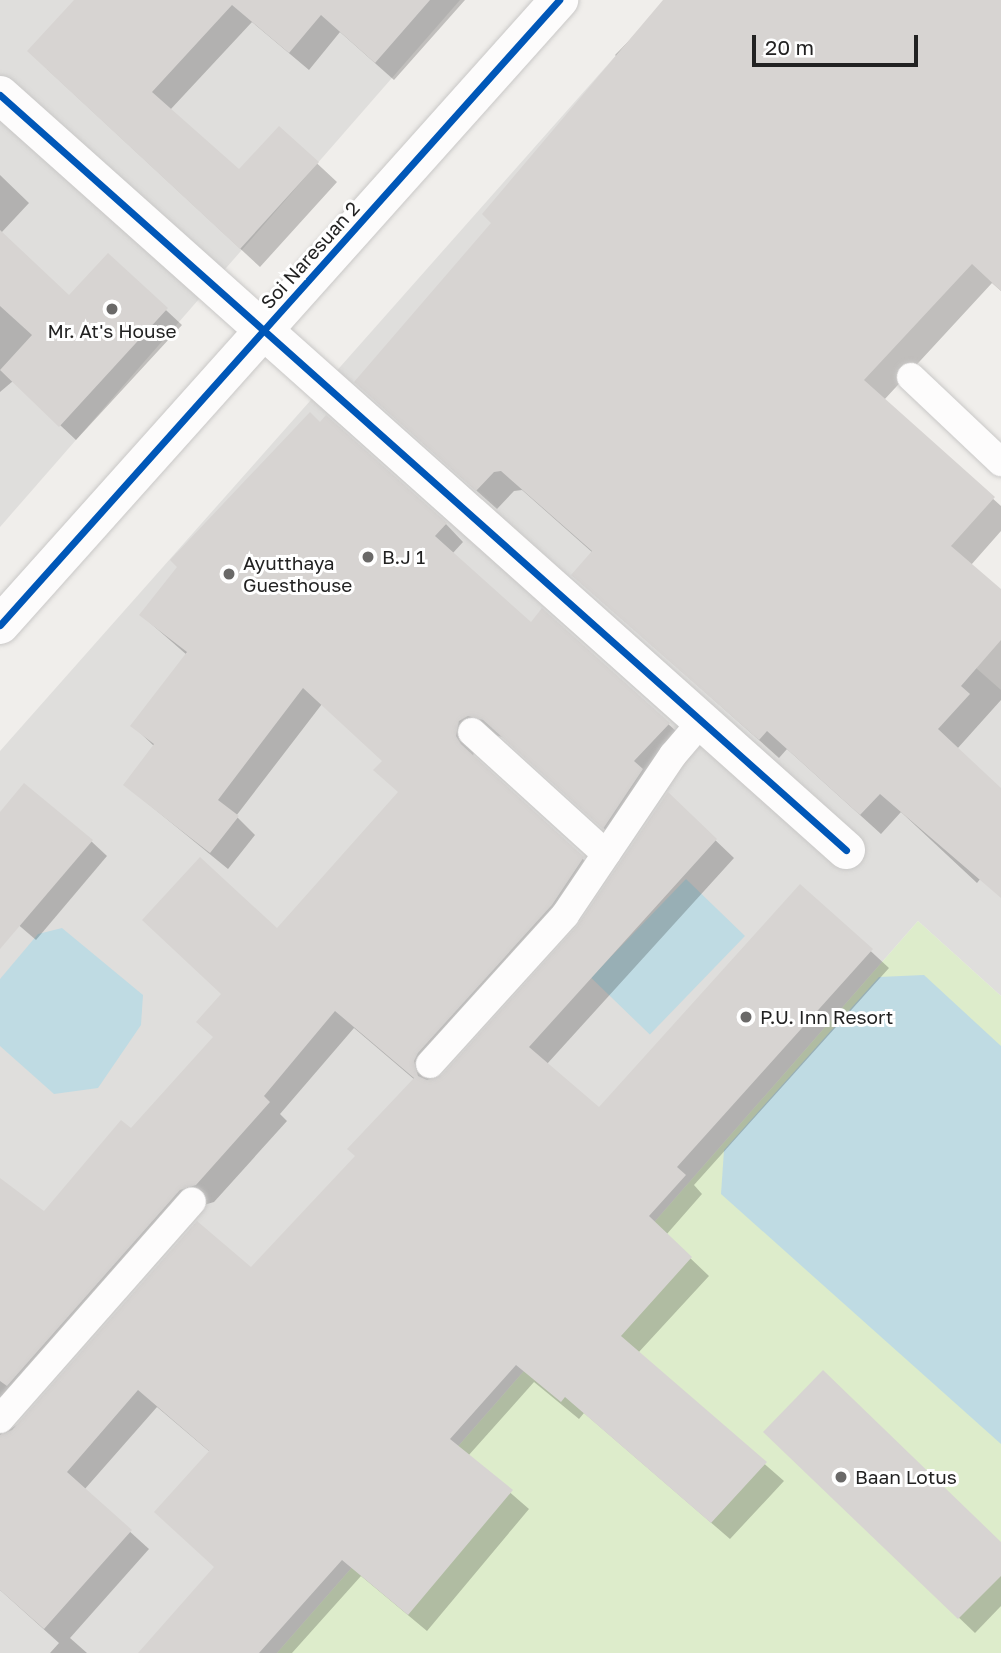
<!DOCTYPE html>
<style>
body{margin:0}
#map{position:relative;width:1001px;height:1653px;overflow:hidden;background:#f0eeeb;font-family:"Golos Text",sans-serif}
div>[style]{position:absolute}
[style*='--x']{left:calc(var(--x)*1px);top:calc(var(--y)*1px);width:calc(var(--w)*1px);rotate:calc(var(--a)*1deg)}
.residential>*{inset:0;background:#dfdedc}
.grass>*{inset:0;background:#ddeccb}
.water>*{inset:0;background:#bfdbe3;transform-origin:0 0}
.shadow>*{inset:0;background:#0003}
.building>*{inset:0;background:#d7d4d2}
.roads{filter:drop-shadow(0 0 2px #c9c8c7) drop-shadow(0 0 2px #c9c8c7)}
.service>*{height:28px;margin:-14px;padding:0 14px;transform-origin:14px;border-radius:14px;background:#fdfcfc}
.minor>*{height:38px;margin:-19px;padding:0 19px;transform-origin:19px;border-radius:19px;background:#fdfcfc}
.cycleway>*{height:7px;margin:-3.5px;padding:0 3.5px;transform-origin:3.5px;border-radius:3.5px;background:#0057b8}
.dots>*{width:19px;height:19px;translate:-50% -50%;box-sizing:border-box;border:4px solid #fff;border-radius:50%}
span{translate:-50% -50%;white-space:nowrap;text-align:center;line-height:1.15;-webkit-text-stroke:6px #fff;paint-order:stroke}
.street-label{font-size:19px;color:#222}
.poi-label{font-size:19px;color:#222}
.left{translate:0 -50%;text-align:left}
.scale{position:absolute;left:752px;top:35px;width:166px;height:32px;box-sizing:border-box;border:4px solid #222;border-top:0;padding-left:9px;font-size:21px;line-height:24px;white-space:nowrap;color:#222;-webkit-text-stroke:5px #fff;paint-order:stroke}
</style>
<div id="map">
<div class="residential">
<i style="clip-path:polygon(0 0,460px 0,0 527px)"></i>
<i style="clip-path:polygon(665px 0,678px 405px,1001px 690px,1001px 996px,918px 921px,277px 1653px,0 1653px,0 751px)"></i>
</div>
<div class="grass">
<i style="clip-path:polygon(918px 921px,1001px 996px,1001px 1653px,277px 1653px)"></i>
</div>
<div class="water">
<i style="left:686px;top:879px;width:82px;height:137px;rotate:44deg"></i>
<i style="clip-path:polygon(62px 928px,143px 995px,141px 1025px,98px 1088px,54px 1094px,0 1046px,0 979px,38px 934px)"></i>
<i style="clip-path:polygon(924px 975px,1001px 1046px,1001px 1444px,721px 1194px,724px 1150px,879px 977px)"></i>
</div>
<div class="shadow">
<i style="clip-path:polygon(77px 0,465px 0,394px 80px,340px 32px,309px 70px,252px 22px,170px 110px,239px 172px,279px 128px,337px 182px,260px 267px,47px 69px)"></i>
<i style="clip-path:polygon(669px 0,1001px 0,1001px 291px,992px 283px,884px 400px,1001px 506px,1001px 531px,971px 565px,1001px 591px,1001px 700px,957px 749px,1001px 790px,1001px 897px,981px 878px,977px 883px,901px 812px,881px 834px,787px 749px,779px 758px,574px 575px,593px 553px,522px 490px,514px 491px,497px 509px,376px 401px,493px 223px,619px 59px,615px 55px)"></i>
<i style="clip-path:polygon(0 175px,29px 203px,1px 233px,69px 298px,108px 256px,182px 325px,76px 440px,13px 381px,0 392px)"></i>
<i style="clip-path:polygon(evenodd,446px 524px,463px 542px,452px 554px,531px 624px,543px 611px,687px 741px,622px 845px,503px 737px,486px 733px,477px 739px,473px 756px,601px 876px,430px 1081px,443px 1077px,579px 927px,668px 795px,734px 858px,547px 1064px,599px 1109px,800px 886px,889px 968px,694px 1185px,702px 1194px,666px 1235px,709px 1276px,638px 1353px,784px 1481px,730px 1539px,584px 1413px,579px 1419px,534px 1382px,468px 1456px,529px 1509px,427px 1631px,361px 1576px,292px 1653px,140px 1653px,216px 1568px,210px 1452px,157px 1407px,84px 1490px,149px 1549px,70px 1638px,87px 1653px,50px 1653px,59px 1643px,0 1590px,0 1180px,45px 1213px,131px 1130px,214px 1038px,277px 931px,399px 793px,383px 761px,322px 704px,236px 816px,255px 835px,228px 869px,125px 785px,155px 747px,133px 726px,187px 655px,141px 615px,446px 524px,354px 1028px,415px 1080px,357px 1156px,251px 1269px,0 1436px,197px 1207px,214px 1202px,287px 1121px,280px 1114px,354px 1028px)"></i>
<i style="clip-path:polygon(0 815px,91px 841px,107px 856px,36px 940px,0 909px)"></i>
<i style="clip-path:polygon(780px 1447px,1001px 1545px,1001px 1606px,975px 1633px)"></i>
</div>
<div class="building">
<i style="clip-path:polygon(74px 0,430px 0,375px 63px,321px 15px,289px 53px,232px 5px,152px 92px,239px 169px,279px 126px,319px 162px,240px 249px,27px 51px)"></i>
<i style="clip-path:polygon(663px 0,1001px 0,1001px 291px,972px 264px,864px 380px,995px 497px,951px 546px,1001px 589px,1001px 640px,961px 686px,970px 694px,938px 729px,1001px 788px,1001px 898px,880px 794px,860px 815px,767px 731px,759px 740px,571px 575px,592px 551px,501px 471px,494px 472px,476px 491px,354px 382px,491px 223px,482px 214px)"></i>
<i style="clip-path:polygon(0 230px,69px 295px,108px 253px,168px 308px,59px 427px,0 370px,32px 335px,0 306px)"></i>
<i style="clip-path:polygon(310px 412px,320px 422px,326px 415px,447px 523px,435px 536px,531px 622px,542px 608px,670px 723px,634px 761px,643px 769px,603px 829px,483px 720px,468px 716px,459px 721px,456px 736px,461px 744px,584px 857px,552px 905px,418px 1053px,414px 1061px,418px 1076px,427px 1080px,442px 1075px,577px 926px,668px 792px,717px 839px,529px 1047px,599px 1107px,800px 884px,873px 949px,677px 1167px,686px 1175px,649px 1216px,692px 1257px,621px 1336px,767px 1462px,711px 1523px,565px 1397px,561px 1402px,516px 1365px,450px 1439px,513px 1490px,408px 1615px,342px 1560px,259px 1653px,138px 1653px,214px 1567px,154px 1512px,209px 1451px,138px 1390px,67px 1472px,132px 1530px,44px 1629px,0 1590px,0 1435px,12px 1430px,197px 1221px,251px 1267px,355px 1156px,347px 1149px,414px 1078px,335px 1011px,264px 1096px,270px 1102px,196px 1185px,180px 1190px,7px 1386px,0 1381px,0 1178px,44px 1211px,121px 1120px,131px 1128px,213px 1037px,196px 1022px,221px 994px,142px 920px,200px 857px,277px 928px,398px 792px,373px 770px,382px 761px,303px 688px,218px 800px,239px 816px,210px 853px,123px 785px,154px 744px,130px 726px,187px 652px,139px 615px,177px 567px,170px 560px)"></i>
<i style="clip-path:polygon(24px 783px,93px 840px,0 949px,0 812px)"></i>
<i style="clip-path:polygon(823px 1370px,1001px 1542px,1001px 1576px,958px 1619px,763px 1432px)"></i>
</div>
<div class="roads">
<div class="service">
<i style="--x:911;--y:377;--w:124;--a:43.4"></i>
<i style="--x:472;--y:732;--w:181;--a:42.3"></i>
<i style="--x:430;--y:1064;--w:201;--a:-47.8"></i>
<i style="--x:565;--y:915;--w:193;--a:-56"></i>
<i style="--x:673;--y:755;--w:45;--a:-49.5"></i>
<i style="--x:0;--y:1419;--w:290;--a:-48.6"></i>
</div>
<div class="minor">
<i style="--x:0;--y:95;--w:1134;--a:41.75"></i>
<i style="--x:0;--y:625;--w:839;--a:-48.19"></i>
</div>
</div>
<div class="cycleway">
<i style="--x:0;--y:95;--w:1134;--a:41.75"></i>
<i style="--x:0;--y:625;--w:839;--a:-48.19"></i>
</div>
<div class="dots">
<i style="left:112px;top:309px;background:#6a6968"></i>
<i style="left:368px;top:557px;background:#6a6968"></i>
<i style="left:229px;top:574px;background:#6a6968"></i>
<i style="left:746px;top:1017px;background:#6a6968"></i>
<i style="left:841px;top:1477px;background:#6a6968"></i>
</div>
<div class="street-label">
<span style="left:310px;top:255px;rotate:-48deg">Soi Naresuan 2</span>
</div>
<div class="poi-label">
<span style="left:112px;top:331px">Mr. At's House</span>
<span class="left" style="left:382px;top:557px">B.J 1</span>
<span class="left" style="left:243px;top:574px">Ayutthaya<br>Guesthouse</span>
<span class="left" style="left:760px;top:1017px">P.U. Inn Resort</span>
<span class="left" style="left:855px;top:1477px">Baan Lotus</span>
</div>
<div class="scale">20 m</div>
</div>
